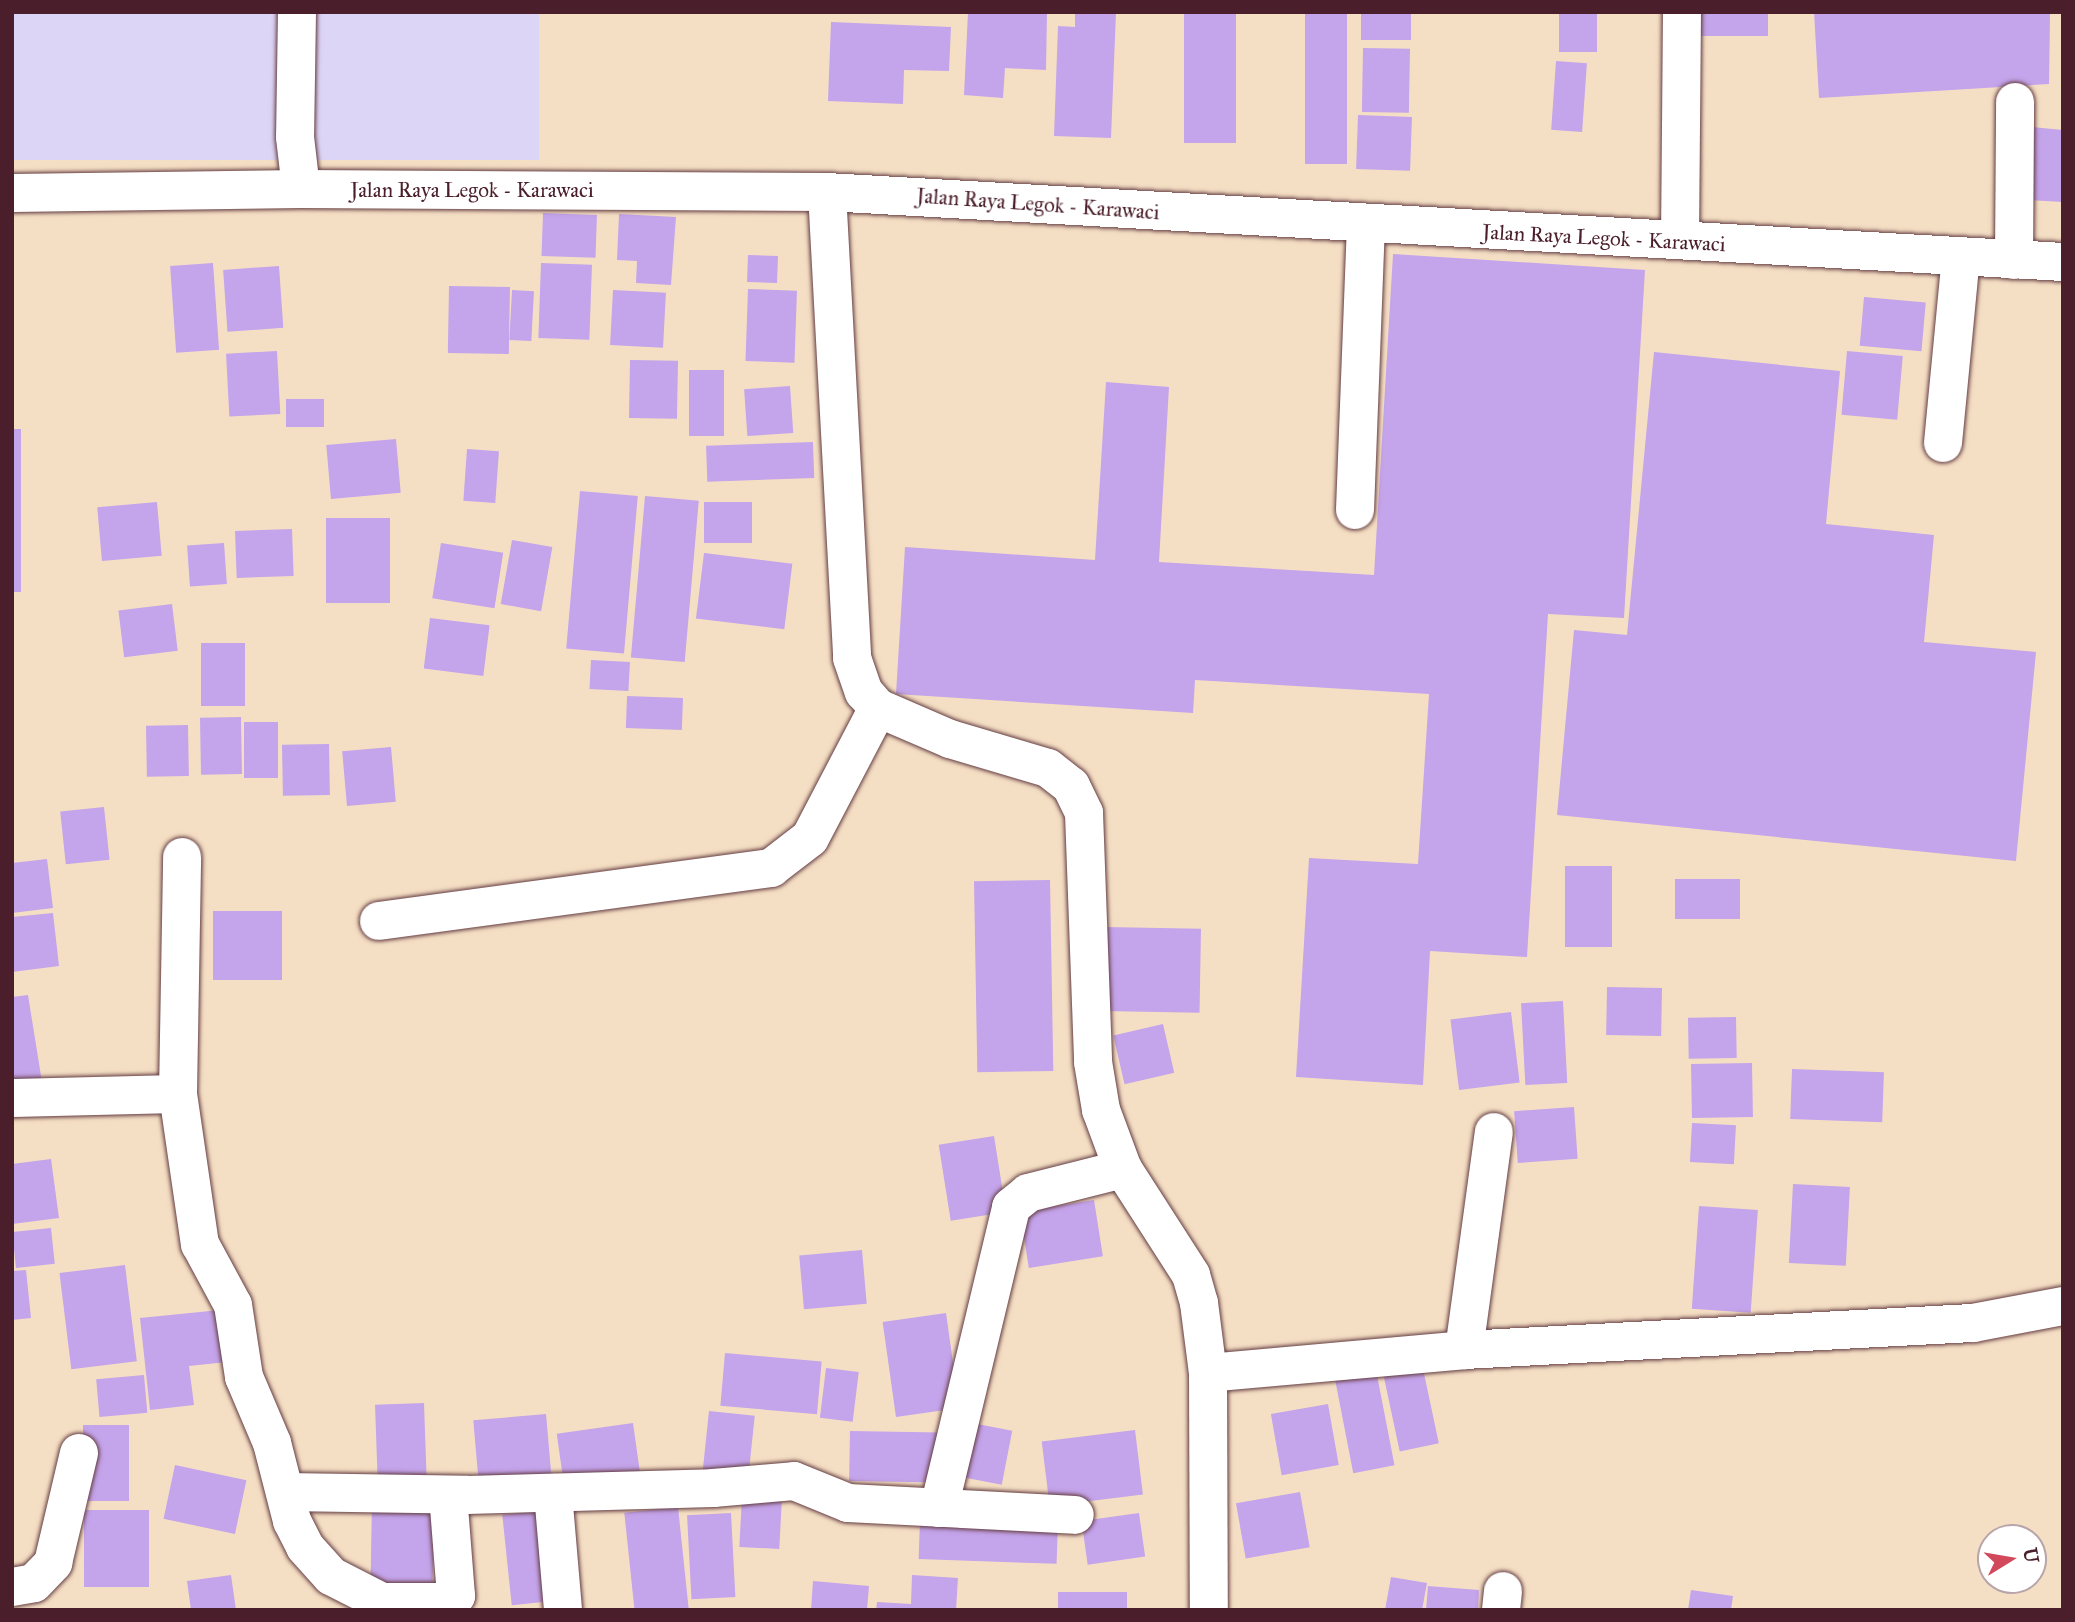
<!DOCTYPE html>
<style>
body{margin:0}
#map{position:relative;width:2075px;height:1622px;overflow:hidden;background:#f5dfc4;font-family:"IM FELL Great Primer",serif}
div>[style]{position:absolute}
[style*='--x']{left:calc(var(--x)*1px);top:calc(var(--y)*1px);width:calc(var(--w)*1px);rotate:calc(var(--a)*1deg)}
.built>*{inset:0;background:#ddd5f6;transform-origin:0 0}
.building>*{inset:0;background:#c4a4eb;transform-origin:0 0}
.roads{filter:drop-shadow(0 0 2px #643c42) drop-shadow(0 0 2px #643c42)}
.minor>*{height:38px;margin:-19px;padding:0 19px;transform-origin:19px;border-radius:19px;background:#fff}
.major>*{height:38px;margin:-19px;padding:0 19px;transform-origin:19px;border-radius:19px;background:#fff}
span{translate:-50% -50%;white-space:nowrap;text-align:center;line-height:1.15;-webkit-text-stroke:7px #fff;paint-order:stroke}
.street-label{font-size:21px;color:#4a1f2b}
.frame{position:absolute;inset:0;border:14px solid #4a1f2b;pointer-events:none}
.north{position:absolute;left:1977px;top:1524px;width:70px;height:70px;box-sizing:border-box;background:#fff;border:2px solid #b7a5aa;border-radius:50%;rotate:79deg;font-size:19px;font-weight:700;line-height:28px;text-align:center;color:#4a1f2b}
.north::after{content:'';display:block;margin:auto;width:24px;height:32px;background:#d1495b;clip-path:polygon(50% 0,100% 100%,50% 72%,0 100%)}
</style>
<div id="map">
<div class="built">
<i style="left:12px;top:12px;width:527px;height:148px"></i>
</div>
<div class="building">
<i style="clip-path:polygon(968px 12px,1047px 12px,1046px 70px,1005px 68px,1003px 98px,964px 95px)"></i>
<i style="clip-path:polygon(1075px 12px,1116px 12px,1111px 138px,1054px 136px,1058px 26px,1075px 27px)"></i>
<i style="left:1184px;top:12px;width:52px;height:131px"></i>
<i style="left:1305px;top:12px;width:42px;height:152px"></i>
<i style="left:1361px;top:12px;width:50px;height:28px"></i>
<i style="left:1559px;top:12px;width:38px;height:40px"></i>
<i style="left:1696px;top:12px;width:72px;height:24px"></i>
<i style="clip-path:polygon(1814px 12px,2050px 12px,2049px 84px,1819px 98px)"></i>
<i style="clip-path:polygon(831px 22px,951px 27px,949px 71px,904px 70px,903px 104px,828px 101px)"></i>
<i style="left:1363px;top:48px;width:47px;height:64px;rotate:1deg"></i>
<i style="left:1556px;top:61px;width:31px;height:69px;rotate:4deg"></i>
<i style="left:1358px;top:115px;width:54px;height:54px;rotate:2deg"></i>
<i style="clip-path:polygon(2032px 127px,2063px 130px,2063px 202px,2027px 200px)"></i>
<i style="left:543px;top:213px;width:54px;height:43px;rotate:2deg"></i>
<i style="clip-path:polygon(619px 214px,676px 217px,671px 285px,636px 283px,637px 261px,617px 260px)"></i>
<i style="clip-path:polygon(1393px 254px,1645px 270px,1624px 618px,1548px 614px,1527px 957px,1430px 951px,1423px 1085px,1296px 1077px,1309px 858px,1418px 864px,1429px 694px,1195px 680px,1193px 713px,896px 694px,905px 547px,1095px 560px,1106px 382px,1169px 387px,1159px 562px,1374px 575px)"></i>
<i style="left:748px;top:255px;width:30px;height:27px;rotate:2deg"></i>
<i style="left:213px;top:263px;width:87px;height:43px;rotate:86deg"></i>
<i style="left:541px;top:263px;width:51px;height:75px;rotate:2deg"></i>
<i style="left:279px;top:266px;width:62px;height:56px;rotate:86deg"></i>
<i style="left:449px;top:286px;width:61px;height:67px;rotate:1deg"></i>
<i style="left:748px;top:289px;width:49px;height:72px;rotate:2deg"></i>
<i style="left:512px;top:290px;width:22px;height:50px;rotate:3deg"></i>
<i style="left:613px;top:290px;width:53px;height:55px;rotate:3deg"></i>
<i style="left:1864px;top:297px;width:62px;height:49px;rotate:5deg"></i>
<i style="left:277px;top:351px;width:63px;height:51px;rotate:87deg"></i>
<i style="left:1847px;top:351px;width:56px;height:64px;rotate:5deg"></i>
<i style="clip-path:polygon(1654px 352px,1840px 371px,1826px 524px,1934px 535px,1924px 642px,2036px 652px,2016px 861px,1557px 815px,1574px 630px,1627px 635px)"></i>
<i style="left:630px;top:360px;width:48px;height:58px;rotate:1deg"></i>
<i style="left:689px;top:370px;width:35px;height:66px"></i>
<i style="left:790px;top:386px;width:47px;height:46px;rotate:86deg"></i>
<i style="left:286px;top:399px;width:38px;height:28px"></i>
<i style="left:12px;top:429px;width:9px;height:163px"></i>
<i style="left:396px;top:439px;width:54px;height:70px;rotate:85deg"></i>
<i style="left:813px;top:442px;width:36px;height:107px;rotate:88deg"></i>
<i style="left:467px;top:449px;width:32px;height:52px;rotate:4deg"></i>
<i style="left:580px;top:491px;width:58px;height:158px;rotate:5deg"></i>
<i style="left:645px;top:496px;width:54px;height:162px;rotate:5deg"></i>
<i style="left:157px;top:502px;width:54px;height:60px;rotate:85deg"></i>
<i style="left:704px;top:502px;width:48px;height:41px"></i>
<i style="left:326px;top:518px;width:64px;height:85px"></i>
<i style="left:292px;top:529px;width:47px;height:57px;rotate:88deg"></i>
<i style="left:512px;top:540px;width:41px;height:65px;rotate:10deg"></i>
<i style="left:224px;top:543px;width:41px;height:37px;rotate:86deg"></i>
<i style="left:441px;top:543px;width:63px;height:56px;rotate:9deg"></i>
<i style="left:704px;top:553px;width:89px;height:66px;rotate:7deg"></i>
<i style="left:172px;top:604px;width:47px;height:54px;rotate:83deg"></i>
<i style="left:430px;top:618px;width:60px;height:51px;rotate:7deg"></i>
<i style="left:201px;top:643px;width:44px;height:63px"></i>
<i style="left:591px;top:660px;width:39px;height:29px;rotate:3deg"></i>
<i style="left:627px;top:696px;width:56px;height:32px;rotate:2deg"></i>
<i style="left:241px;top:717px;width:57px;height:41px;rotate:89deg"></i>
<i style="left:244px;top:722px;width:34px;height:56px"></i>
<i style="left:188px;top:725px;width:51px;height:42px;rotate:89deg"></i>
<i style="left:329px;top:744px;width:51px;height:47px;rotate:89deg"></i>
<i style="left:391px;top:747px;width:55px;height:49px;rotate:85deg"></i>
<i style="left:104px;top:807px;width:53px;height:44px;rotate:84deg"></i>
<i style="clip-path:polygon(47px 859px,53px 908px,12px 913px,12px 863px)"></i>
<i style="left:1565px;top:866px;width:47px;height:81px"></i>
<i style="left:1740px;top:879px;width:40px;height:65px;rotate:90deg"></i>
<i style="left:1050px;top:880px;width:191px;height:76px;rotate:89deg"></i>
<i style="left:213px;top:911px;width:69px;height:69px"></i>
<i style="clip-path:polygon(53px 913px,59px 966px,12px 972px,12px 917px)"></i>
<i style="left:1105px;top:927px;width:96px;height:84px;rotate:1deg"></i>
<i style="left:1607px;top:987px;width:55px;height:48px;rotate:1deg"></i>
<i style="clip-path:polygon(28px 995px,42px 1082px,12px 1086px,12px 997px)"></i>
<i style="left:1563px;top:1001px;width:82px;height:42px;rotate:87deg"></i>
<i style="left:1511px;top:1012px;width:71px;height:61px;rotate:83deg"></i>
<i style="left:1736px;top:1017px;width:41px;height:48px;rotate:89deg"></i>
<i style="left:1163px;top:1024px;width:50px;height:51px;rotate:77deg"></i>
<i style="left:1752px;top:1063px;width:54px;height:61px;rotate:89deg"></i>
<i style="left:1792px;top:1069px;width:92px;height:50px;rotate:2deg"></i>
<i style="left:1574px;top:1107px;width:52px;height:60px;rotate:86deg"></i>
<i style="left:1692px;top:1123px;width:44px;height:39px;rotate:3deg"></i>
<i style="left:994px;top:1136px;width:77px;height:56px;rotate:81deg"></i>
<i style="clip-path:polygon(51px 1159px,59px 1218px,12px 1224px,12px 1164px)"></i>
<i style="left:1793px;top:1184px;width:57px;height:79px;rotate:3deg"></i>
<i style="left:1094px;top:1200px;width:57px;height:75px;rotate:81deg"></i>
<i style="left:1699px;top:1206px;width:59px;height:103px;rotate:4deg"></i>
<i style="left:51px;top:1228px;width:36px;height:39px;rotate:84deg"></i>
<i style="left:862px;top:1250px;width:54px;height:63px;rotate:85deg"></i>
<i style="left:125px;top:1265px;width:97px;height:66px;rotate:83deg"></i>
<i style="clip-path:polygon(26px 1270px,31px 1318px,12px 1320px,12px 1271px)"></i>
<i style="clip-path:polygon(230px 1309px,236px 1361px,189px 1366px,194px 1405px,150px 1410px,140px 1318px)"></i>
<i style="left:946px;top:1313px;width:96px;height:64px;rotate:82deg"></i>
<i style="left:725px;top:1353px;width:97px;height:53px;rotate:5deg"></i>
<i style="left:1422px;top:1364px;width:81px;height:40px;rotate:78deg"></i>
<i style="left:826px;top:1368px;width:33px;height:50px;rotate:7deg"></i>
<i style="left:1376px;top:1370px;width:97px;height:42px;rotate:79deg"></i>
<i style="left:144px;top:1375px;width:38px;height:48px;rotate:85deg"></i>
<i style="left:424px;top:1403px;width:83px;height:49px;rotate:88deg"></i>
<i style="left:1328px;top:1404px;width:62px;height:58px;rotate:80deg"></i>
<i style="left:709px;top:1411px;width:46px;height:62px;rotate:6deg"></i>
<i style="left:546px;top:1414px;width:64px;height:73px;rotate:85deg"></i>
<i style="left:633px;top:1423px;width:49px;height:77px;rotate:82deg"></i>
<i style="left:972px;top:1423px;width:41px;height:55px;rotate:11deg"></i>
<i style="left:129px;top:1425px;width:76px;height:46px;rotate:90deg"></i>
<i style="left:1135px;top:1430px;width:65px;height:94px;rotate:83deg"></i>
<i style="left:850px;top:1431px;width:90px;height:50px;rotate:1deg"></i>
<i style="left:175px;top:1465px;width:73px;height:55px;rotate:12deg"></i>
<i style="left:1300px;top:1492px;width:56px;height:65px;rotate:80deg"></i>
<i style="left:742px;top:1496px;width:40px;height:51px;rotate:3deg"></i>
<i style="left:372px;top:1500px;width:62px;height:83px;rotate:1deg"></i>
<i style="left:678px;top:1507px;width:103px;height:54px;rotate:84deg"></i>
<i style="left:84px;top:1510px;width:65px;height:77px"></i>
<i style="left:548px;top:1510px;width:91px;height:46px;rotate:84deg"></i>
<i style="left:731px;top:1513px;width:84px;height:44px;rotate:87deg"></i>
<i style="left:1139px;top:1513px;width:44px;height:58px;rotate:82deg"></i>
<i style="left:920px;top:1520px;width:138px;height:39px;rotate:2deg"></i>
<i style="clip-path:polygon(231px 1575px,236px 1610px,191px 1610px,187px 1581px)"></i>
<i style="clip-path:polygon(912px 1575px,958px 1578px,956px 1610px,876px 1610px,877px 1602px,911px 1604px)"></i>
<i style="clip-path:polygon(1391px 1577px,1427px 1583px,1422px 1610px,1385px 1610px)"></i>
<i style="clip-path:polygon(813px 1581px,869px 1586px,867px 1610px,811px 1610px)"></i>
<i style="clip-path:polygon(1428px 1586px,1479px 1590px,1478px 1610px,1426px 1610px)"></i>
<i style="clip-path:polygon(1691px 1590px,1733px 1596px,1731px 1610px,1688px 1610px)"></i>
<i style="left:1127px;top:1592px;width:18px;height:69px;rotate:90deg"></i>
</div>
<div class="roads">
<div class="minor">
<i style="--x:297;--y:12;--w:125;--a:90.9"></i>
<i style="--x:295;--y:137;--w:52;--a:83.4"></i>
<i style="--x:827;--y:192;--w:467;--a:86.9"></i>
<i style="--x:852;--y:658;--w:36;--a:71"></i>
<i style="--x:864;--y:692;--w:21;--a:49"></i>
<i style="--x:878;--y:708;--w:78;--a:23.3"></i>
<i style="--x:950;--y:739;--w:102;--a:16.5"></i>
<i style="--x:1048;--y:768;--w:29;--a:38"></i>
<i style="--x:1071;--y:786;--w:30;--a:64"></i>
<i style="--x:1084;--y:813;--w:249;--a:87.9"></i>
<i style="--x:1093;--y:1062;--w:49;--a:80.5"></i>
<i style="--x:1101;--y:1110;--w:63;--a:69.6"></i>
<i style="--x:1123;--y:1169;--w:126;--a:57.3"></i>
<i style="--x:1191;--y:1275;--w:29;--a:74"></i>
<i style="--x:1199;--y:1303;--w:71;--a:82.7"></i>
<i style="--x:1208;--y:1373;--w:237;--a:89.8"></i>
<i style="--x:1680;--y:240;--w:228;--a:-89.5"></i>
<i style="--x:2014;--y:260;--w:158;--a:-89.6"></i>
<i style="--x:1943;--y:443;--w:187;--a:-84.5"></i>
<i style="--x:1355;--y:510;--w:284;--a:-87.8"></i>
<i style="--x:379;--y:921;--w:396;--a:-7.7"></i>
<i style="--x:771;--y:868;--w:49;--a:-37.6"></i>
<i style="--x:810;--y:838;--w:147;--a:-62.4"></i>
<i style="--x:178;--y:1094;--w:237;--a:-89"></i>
<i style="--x:12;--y:1098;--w:166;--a:-1.4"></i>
<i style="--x:178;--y:1094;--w:152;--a:81.7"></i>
<i style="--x:200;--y:1244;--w:69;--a:61.6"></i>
<i style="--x:233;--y:1305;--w:73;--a:81.3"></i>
<i style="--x:244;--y:1377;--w:72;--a:67"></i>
<i style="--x:272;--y:1443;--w:81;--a:75.6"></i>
<i style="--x:292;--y:1521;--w:29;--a:63"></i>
<i style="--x:305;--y:1547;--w:39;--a:48"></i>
<i style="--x:331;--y:1576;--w:57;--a:27"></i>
<i style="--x:382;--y:1602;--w:65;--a:0"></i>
<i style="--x:447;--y:1602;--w:11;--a:-34"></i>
<i style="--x:456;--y:1596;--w:101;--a:-94.5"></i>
<i style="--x:1464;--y:1350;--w:220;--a:-82.2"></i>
<i style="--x:1208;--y:1373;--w:257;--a:-5.1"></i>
<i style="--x:1464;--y:1350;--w:510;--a:-3.04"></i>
<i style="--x:1973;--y:1323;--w:92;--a:-10.7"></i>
<i style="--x:285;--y:1492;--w:182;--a:0.9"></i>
<i style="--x:467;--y:1495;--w:246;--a:-1.6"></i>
<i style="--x:713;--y:1488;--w:81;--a:-4.9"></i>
<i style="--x:794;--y:1481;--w:58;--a:22.2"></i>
<i style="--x:848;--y:1503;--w:227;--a:3"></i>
<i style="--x:553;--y:1493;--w:117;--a:85.1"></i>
<i style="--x:939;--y:1508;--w:309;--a:-76.5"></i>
<i style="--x:1011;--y:1207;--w:22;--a:-39"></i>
<i style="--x:1028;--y:1193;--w:98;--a:-14.2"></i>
<i style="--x:12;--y:1587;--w:22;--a:-10"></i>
<i style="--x:34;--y:1583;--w:28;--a:-46"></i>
<i style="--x:53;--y:1563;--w:113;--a:-76.7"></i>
<i style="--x:1501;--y:1610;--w:19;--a:-84"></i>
</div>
<div class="major">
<i style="--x:12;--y:193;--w:289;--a:-0.8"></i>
<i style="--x:301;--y:189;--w:526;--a:0.33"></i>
<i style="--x:827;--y:192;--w:1238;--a:3.24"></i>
</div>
</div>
<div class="street-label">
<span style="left:472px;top:190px">Jalan Raya Legok - Karawaci</span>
<span style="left:1038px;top:204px;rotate:4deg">Jalan Raya Legok - Karawaci</span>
<span style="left:1604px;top:238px;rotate:3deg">Jalan Raya Legok - Karawaci</span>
</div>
<div class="frame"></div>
<div class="north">U</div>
</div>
